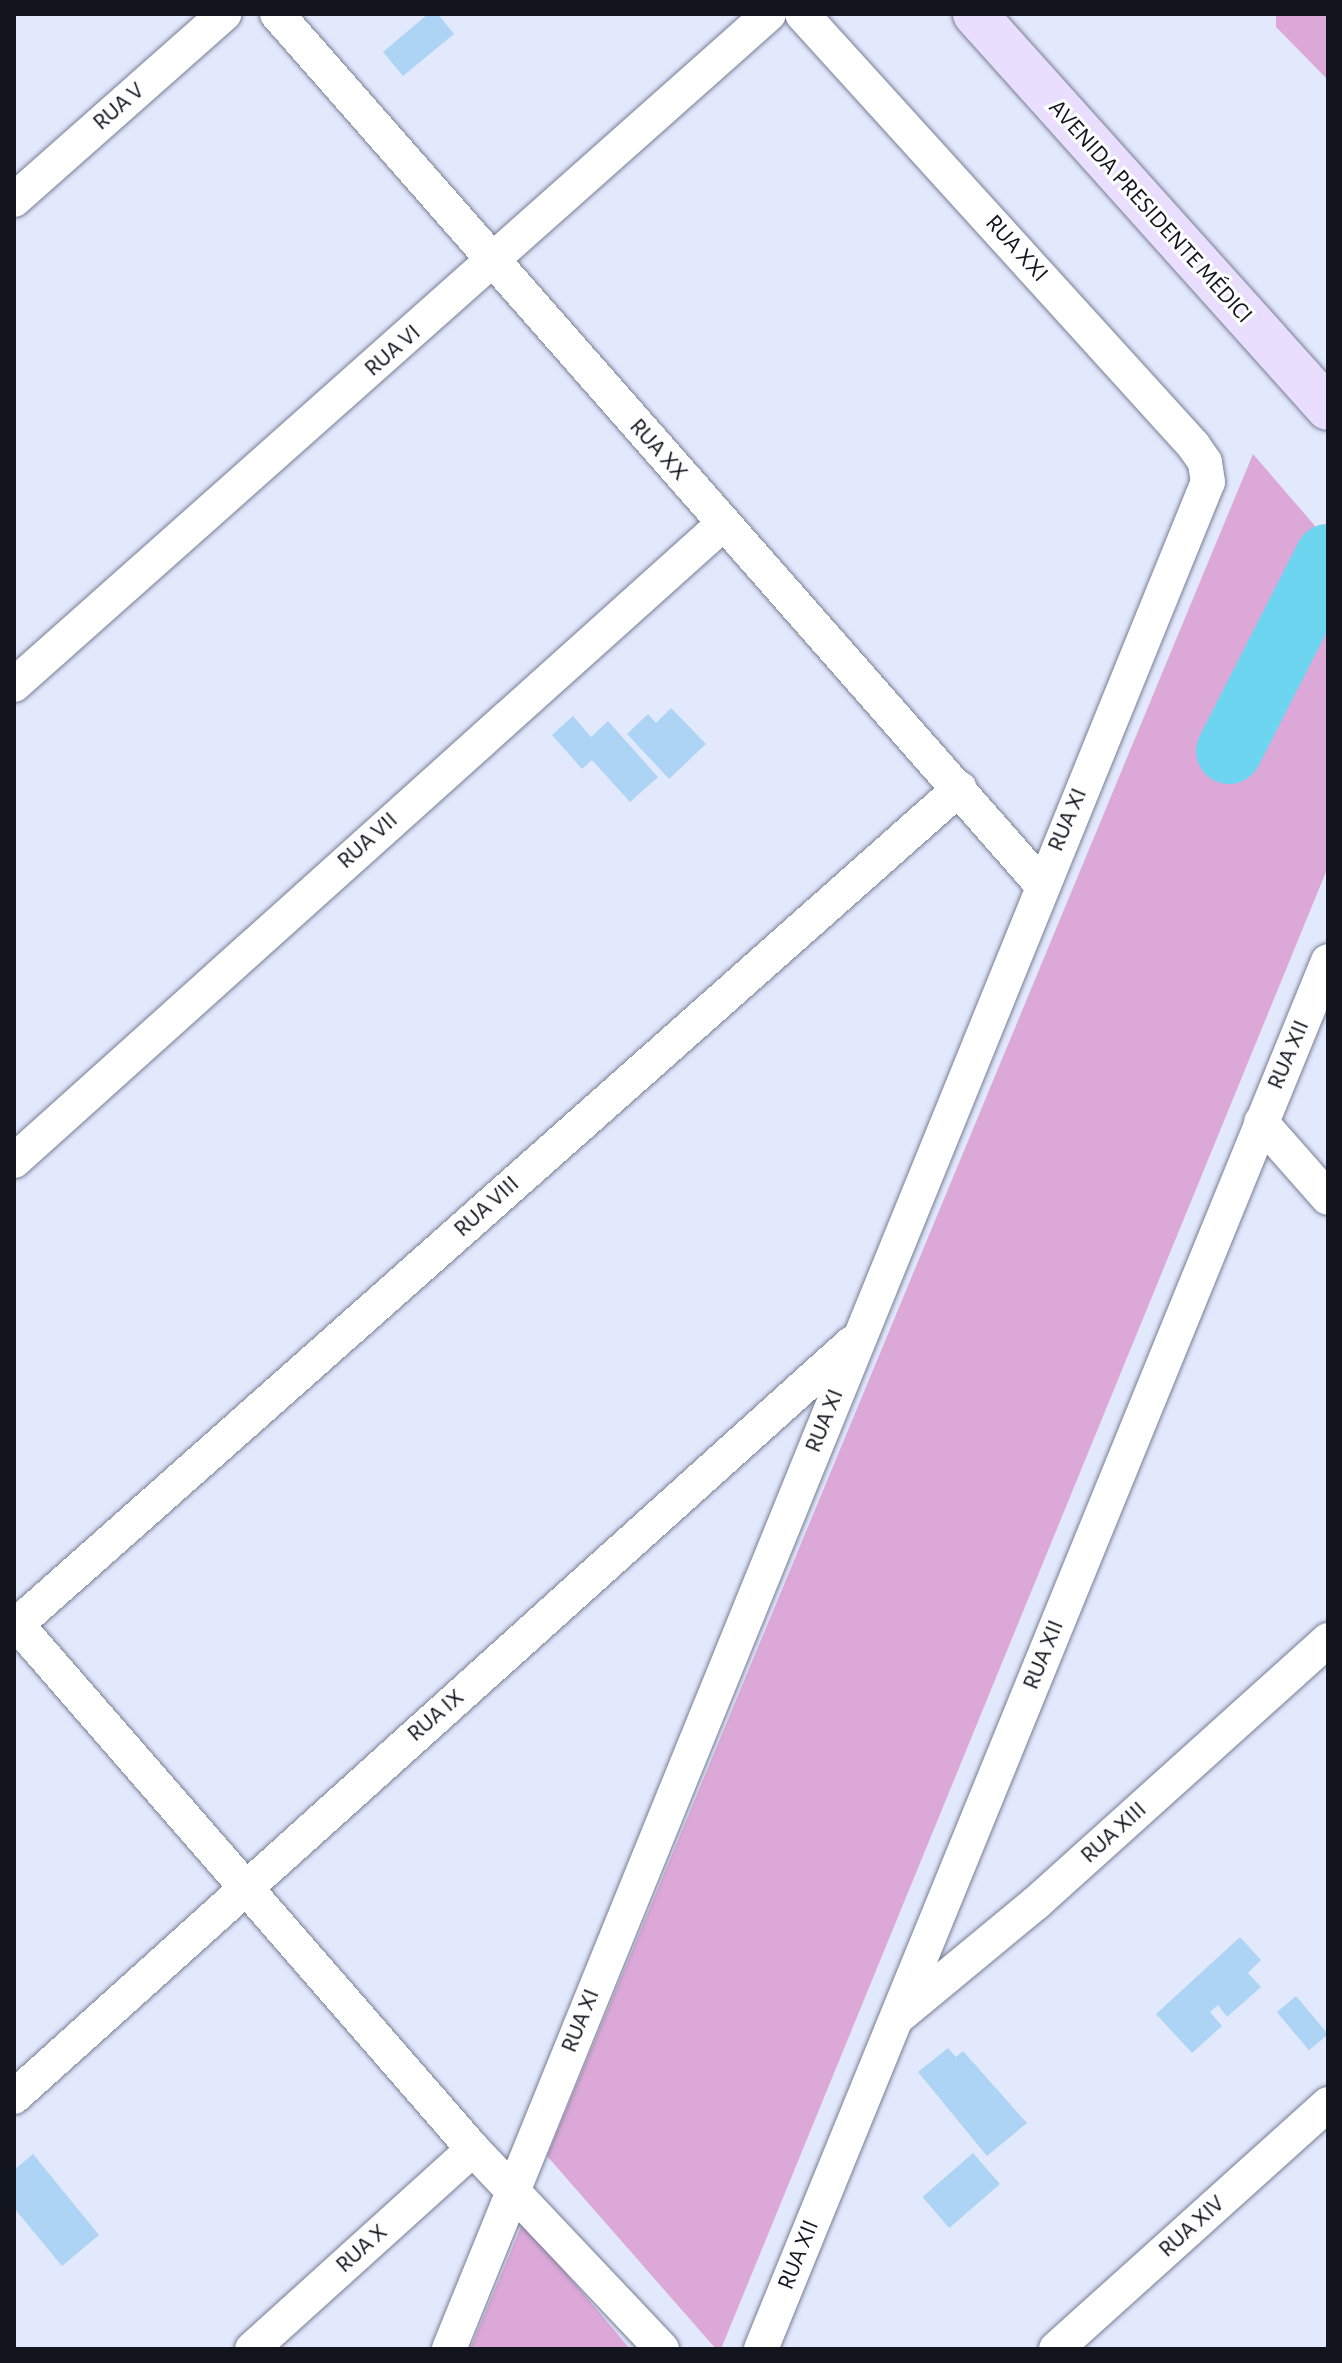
<!DOCTYPE html>
<meta charset="utf-8">
<style>
body{margin:0}
#map{position:relative;width:1342px;height:2363px;overflow:hidden;background:#e3e9fd;font-family:"Alegreya Sans",sans-serif}
div>[style]{position:absolute}
[style*='--x']{left:calc(var(--x)*1px);top:calc(var(--y)*1px);width:calc(var(--w)*1px);rotate:calc(var(--a)*1deg)}
.green>*{inset:0;background:#dca8d8}
.river>*{height:66px;margin:-33px;padding:0 33px;transform-origin:33px;border-radius:33px;background:#6dd5ef}
.building>*{inset:0;background:#aed4f5;transform-origin:0 0}
.roads{filter:drop-shadow(0 0 2px #777e94) drop-shadow(0 0 2px #777e94)}
.street>*{height:34px;margin:-17px;padding:0 17px;transform-origin:17px;border-radius:17px;background:#fff}
.primary>*{height:44px;margin:-22px;padding:0 22px;transform-origin:22px;border-radius:22px;background:#e9defe}
span{translate:-50% -50%;white-space:nowrap;text-align:center;line-height:1.15;-webkit-text-stroke:6px #fff;paint-order:stroke}
.street-label{font-size:24px;color:#13151e}
.frame{position:absolute;inset:0;border:16px solid #13151e;pointer-events:none}
</style>
<div id="map">
<div class="green">
<i style="clip-path:polygon(1276px 14px,1328px 14px,1328px 80px,1276px 27px)"></i>
<i style="clip-path:polygon(1253px 454px,1328px 541px,1328px 867px,721px 2349px,716px 2349px,547px 2156px)"></i>
<i style="clip-path:polygon(523px 2222px,630px 2349px,470px 2349px)"></i>
</div>
<div class="river">
<i style="--x:1229;--y:751;--w:218;--a:-63"></i>
</div>
<div class="building">
<i style="clip-path:polygon(428px 14px,438px 14px,454px 34px,403px 76px,383px 52px)"></i>
<i style="clip-path:polygon(671px 708px,706px 744px,669px 779px,627px 734px,648px 714px,656px 723px)"></i>
<i style="clip-path:polygon(573px 716px,591px 737px,608px 721px,658px 777px,630px 802px,592px 760px,582px 769px,552px 735px)"></i>
<i style="clip-path:polygon(1240px 1937px,1261px 1960px,1248px 1973px,1261px 1987px,1227px 2017px,1218px 2005px,1210px 2012px,1222px 2026px,1192px 2053px,1156px 2014px)"></i>
<i style="left:1296px;top:1996px;width:50px;height:25px;rotate:50deg"></i>
<i style="clip-path:polygon(948px 2048px,956px 2057px,963px 2051px,1027px 2123px,987px 2156px,918px 2072px)"></i>
<i style="left:973px;top:2153px;width:41px;height:67px;rotate:49deg"></i>
<i style="clip-path:polygon(33px 2154px,99px 2235px,62px 2266px,14px 2208px,14px 2170px)"></i>
</div>
<div class="roads">
<div class="street">
<i style="--x:277;--y:14;--w:1158;--a:48.71"></i>
<i style="--x:14;--y:200;--w:281;--a:-41.5"></i>
<i style="--x:14;--y:685;--w:1010;--a:-41.63"></i>
<i style="--x:1261;--y:1122;--w:101;--a:48.6"></i>
<i style="--x:14;--y:1161;--w:953;--a:-41.94"></i>
<i style="--x:14;--y:1621;--w:700;--a:49"></i>
<i style="--x:473;--y:2149;--w:275;--a:46.6"></i>
<i style="--x:14;--y:1627;--w:1264;--a:-41.57"></i>
<i style="--x:898;--y:2017;--w:179;--a:-39.6"></i>
<i style="--x:1036;--y:1903;--w:393;--a:-42"></i>
<i style="--x:14;--y:2097;--w:1127;--a:-41.98"></i>
<i style="--x:252;--y:2349;--w:298;--a:-42.1"></i>
<i style="--x:449;--y:2349;--w:2015;--a:-67.88"></i>
<i style="--x:1208;--y:482;--w:20;--a:-99"></i>
<i style="--x:1205;--y:462;--w:19;--a:-125"></i>
<i style="--x:1194;--y:446;--w:583;--a:-132.22"></i>
<i style="--x:761;--y:2349;--w:1499;--a:-67.78"></i>
<i style="--x:1056;--y:2349;--w:366;--a:-42"></i>
</div>
<div class="primary">
<i style="--x:975;--y:14;--w:529;--a:48.14"></i>
</div>
</div>
<div class="street-label">
<span style="left:119px;top:107px;rotate:-41deg">RUA V</span>
<span style="left:1150px;top:212px;rotate:48deg">AVENIDA PRESIDENTE MÉDICI</span>
<span style="left:1016px;top:249px;rotate:48deg">RUA XXI</span>
<span style="left:393px;top:351px;rotate:-41deg">RUA VI</span>
<span style="left:658px;top:450px;rotate:48deg">RUA XX</span>
<span style="left:1068px;top:820px;rotate:-67deg">RUA XI</span>
<span style="left:368px;top:841px;rotate:-42deg">RUA VII</span>
<span style="left:1289px;top:1055px;rotate:-67deg">RUA XII</span>
<span style="left:487px;top:1207px;rotate:-42deg">RUA VIII</span>
<span style="left:825px;top:1421px;rotate:-68deg">RUA XI</span>
<span style="left:1044px;top:1655px;rotate:-68deg">RUA XII</span>
<span style="left:436px;top:1716px;rotate:-41deg">RUA IX</span>
<span style="left:1114px;top:1833px;rotate:-42deg">RUA XIII</span>
<span style="left:581px;top:2021px;rotate:-68deg">RUA XI</span>
<span style="left:1192px;top:2227px;rotate:-42deg">RUA XIV</span>
<span style="left:362px;top:2249px;rotate:-42deg">RUA X</span>
<span style="left:799px;top:2255px;rotate:-68deg">RUA XII</span>
</div>
<div class="frame"></div>
</div>
